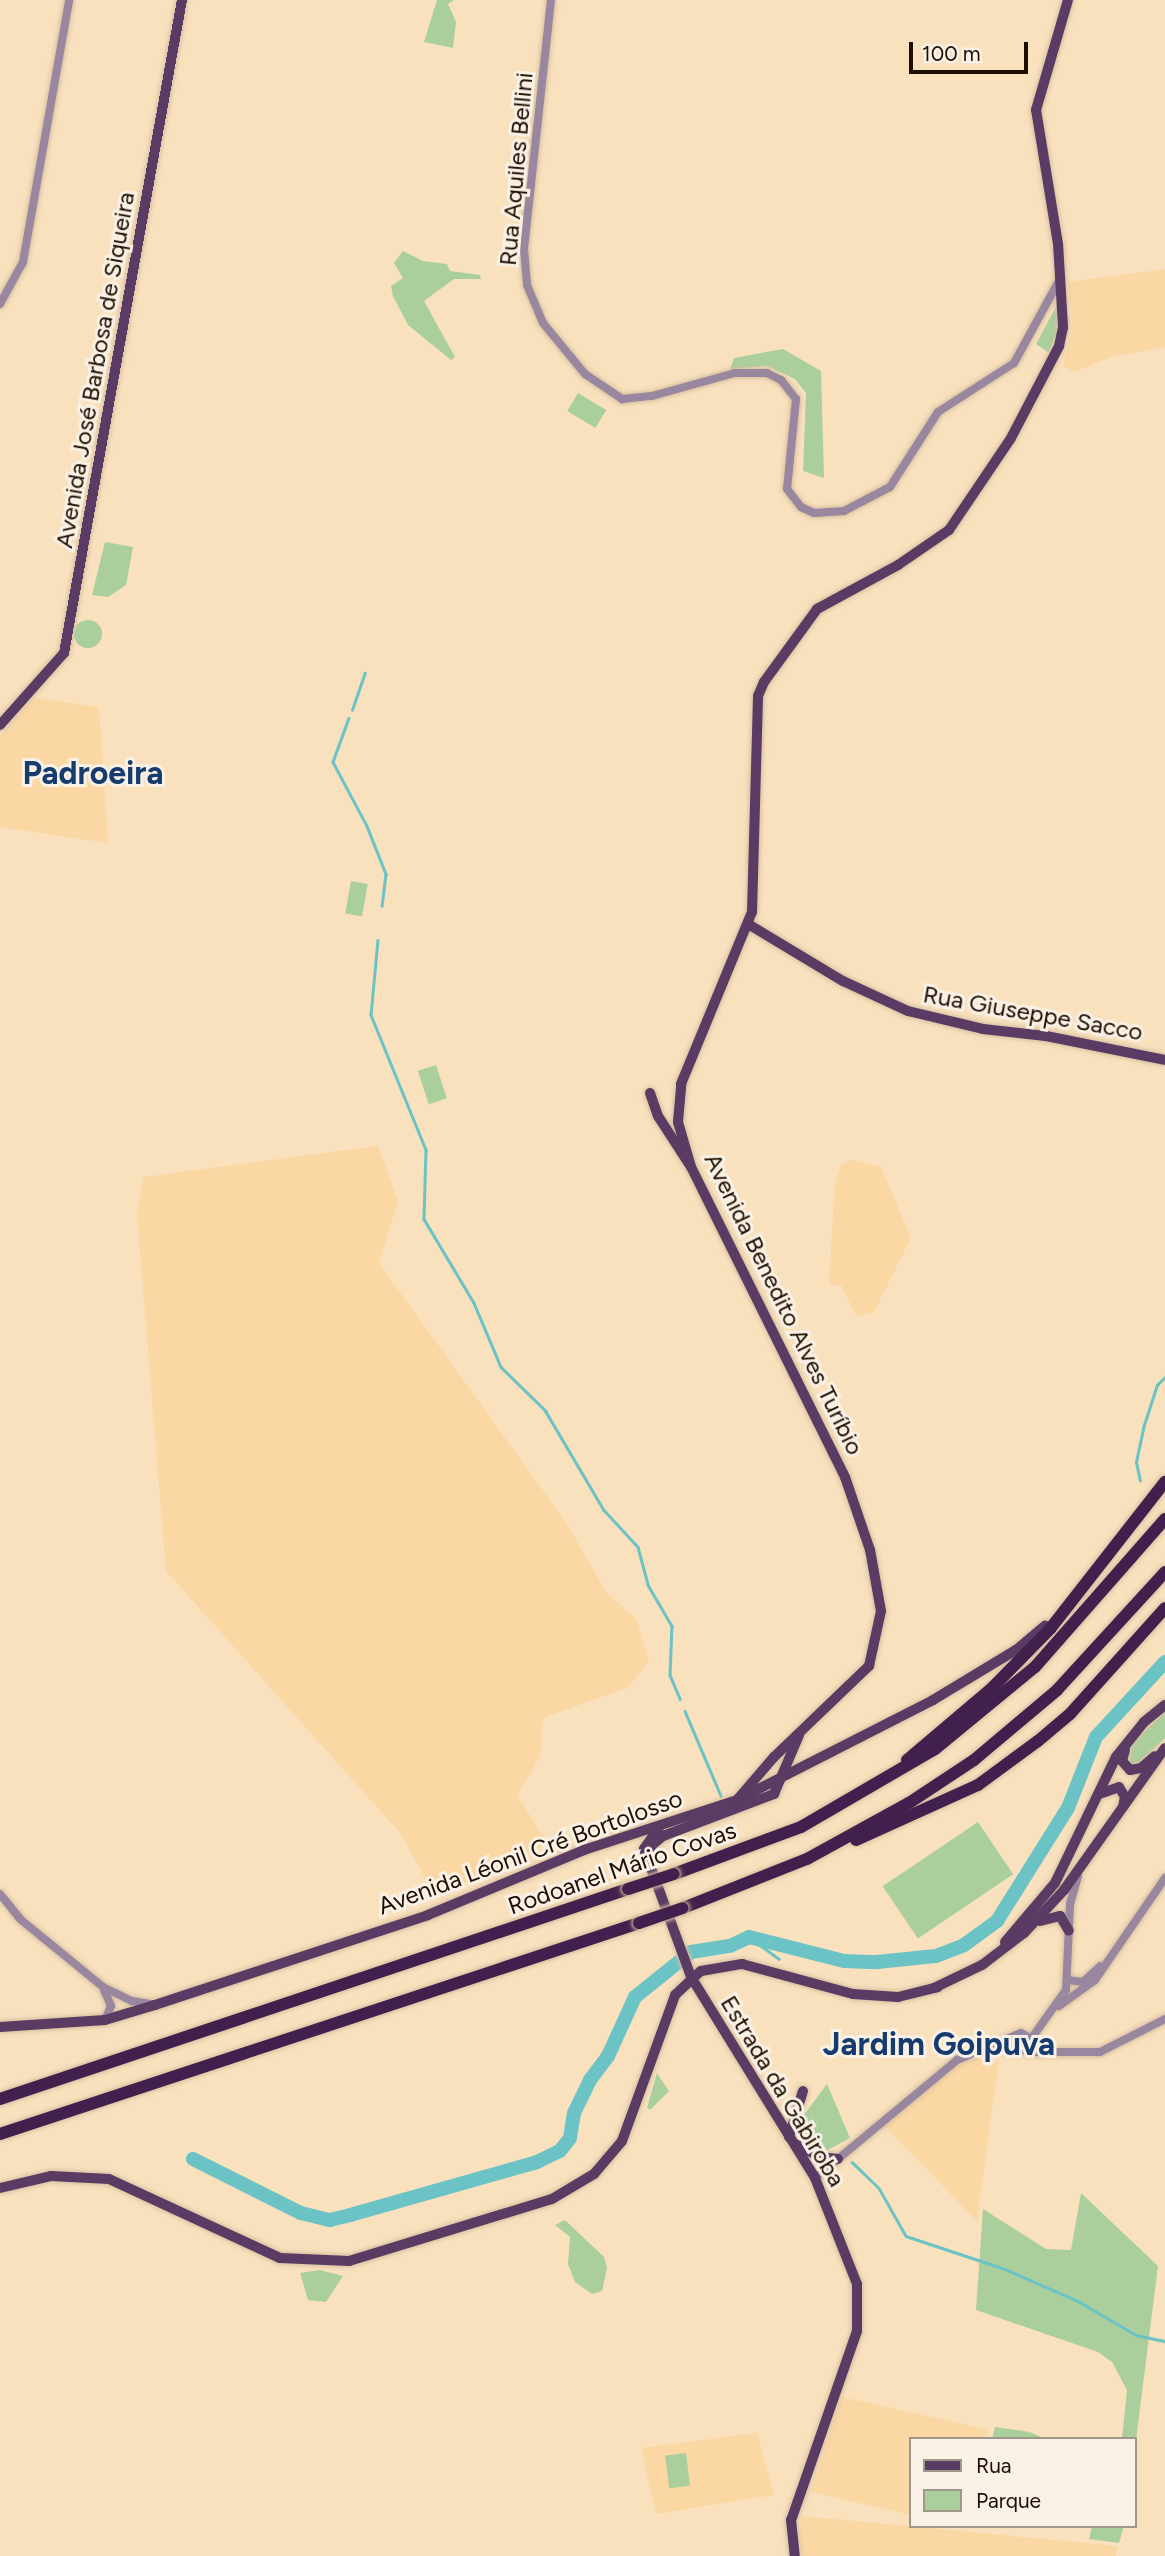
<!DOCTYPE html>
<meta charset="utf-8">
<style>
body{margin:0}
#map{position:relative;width:1165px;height:2556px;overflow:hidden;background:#f9e1be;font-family:Figtree,sans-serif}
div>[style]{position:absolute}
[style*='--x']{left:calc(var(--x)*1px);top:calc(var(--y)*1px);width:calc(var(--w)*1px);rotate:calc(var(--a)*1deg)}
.built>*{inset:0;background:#fad7a3}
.green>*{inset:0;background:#aacf9d;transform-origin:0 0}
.round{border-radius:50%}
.stream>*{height:2.5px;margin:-1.25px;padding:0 1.25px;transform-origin:1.25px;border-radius:1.25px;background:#6bc3c5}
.river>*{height:14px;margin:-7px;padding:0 7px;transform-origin:7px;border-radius:7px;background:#6bc3c5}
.roads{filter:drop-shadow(0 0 2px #d6bfa0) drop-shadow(0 0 2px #d6bfa0)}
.minor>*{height:8px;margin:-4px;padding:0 4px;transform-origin:4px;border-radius:4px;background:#98879e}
.major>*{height:10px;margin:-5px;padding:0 5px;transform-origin:5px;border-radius:5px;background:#593b63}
.highway>*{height:12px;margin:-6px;padding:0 6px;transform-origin:6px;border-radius:6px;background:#42204d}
.bridges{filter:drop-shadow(0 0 2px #d6bfa0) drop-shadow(0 0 2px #d6bfa0)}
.highway-bridge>*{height:12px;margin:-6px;padding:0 6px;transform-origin:6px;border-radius:6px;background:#42204d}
span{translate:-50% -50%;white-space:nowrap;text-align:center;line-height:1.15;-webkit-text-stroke:6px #f9f1e5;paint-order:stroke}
.street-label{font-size:24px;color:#1d0f00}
.district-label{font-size:32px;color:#153b6f;font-weight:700}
.legend{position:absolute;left:909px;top:2437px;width:228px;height:91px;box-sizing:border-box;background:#f9f1e5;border:2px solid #a19789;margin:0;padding:9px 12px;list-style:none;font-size:21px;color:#1d0f00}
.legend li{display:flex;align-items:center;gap:14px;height:35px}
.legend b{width:35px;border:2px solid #a19789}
.scale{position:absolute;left:909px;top:42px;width:119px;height:32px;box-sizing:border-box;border:4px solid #1d0f00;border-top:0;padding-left:9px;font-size:21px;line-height:24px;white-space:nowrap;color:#1d0f00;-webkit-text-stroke:5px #f9f1e5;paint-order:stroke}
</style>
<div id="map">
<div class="built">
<i style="clip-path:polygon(1165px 269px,1165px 347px,1111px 357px,1074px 372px,1063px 366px,1073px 327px,1068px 282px)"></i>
<i style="clip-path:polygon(34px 698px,99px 707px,108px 843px,0 827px,0 736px)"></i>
<i style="clip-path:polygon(378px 1146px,398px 1201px,379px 1263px,567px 1524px,606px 1592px,637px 1620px,649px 1661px,629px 1687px,543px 1718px,540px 1757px,517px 1795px,548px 1844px,435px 1896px,400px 1833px,166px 1571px,137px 1215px,143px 1177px)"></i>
<i style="clip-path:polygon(852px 1160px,881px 1167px,911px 1238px,874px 1312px,856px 1316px,841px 1285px,829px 1285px,835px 1182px,841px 1164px)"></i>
<i style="clip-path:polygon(978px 2057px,988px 2068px,999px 2059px,977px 2221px,885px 2126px,951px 2069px)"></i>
<i style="clip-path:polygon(842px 2397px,989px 2430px,987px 2439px,911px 2439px,911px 2515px,811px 2492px)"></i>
<i style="clip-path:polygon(757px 2433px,774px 2495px,656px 2514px,641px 2448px)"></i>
<i style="clip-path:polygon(802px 2516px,1117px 2546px,1116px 2556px,803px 2556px,798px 2538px)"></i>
</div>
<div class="green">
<i style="clip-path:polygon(437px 0,454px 0,448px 4px,456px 22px,453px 48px,424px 42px)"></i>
<i style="clip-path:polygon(403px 251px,423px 261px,447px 264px,450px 271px,480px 275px,481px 279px,454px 279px,424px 301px,455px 357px,451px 360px,408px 325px,393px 296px,391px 286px,403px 278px,394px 263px)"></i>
<i style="clip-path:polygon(1057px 305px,1057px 332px,1049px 353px,1036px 344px)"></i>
<i style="clip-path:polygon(783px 349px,821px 371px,824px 478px,803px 471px,806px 393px,795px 379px,767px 366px,730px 369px,734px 358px)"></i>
<i style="left:578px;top:393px;width:33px;height:21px;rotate:31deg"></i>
<i style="clip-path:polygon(105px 542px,133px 547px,126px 585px,108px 597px,92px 595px)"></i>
<i class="round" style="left:74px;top:620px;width:28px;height:28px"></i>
<i style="left:351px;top:881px;width:17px;height:33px;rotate:10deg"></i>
<i style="left:436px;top:1065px;width:35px;height:19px;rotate:72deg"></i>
<i style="clip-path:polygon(1165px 1712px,1165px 1738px,1135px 1766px,1129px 1764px,1132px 1743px)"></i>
<i style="left:978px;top:1822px;width:63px;height:115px;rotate:56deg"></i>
<i style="clip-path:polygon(657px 2073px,669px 2091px,650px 2110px,647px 2108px)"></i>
<i style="clip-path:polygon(827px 2084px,850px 2138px,822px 2153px,807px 2144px,798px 2123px)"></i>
<i style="clip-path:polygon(1081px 2193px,1158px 2266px,1136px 2440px,1122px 2438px,1127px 2390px,1112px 2362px,1098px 2352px,976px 2310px,983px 2209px,1046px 2249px,1071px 2250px)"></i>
<i style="clip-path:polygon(565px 2220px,604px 2257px,607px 2268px,602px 2291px,592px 2294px,575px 2282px,568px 2264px,570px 2237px,555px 2225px)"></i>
<i style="clip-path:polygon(320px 2270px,343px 2276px,326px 2302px,308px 2300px,300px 2273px)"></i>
<i style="clip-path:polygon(995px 2427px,1030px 2432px,1045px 2439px,992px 2439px)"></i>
<i style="left:686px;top:2453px;width:33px;height:21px;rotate:83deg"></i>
<i style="clip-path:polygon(1092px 2526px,1124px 2526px,1119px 2543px,1089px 2539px)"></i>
</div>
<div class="stream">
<i style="--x:352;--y:710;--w:39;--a:-71"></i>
<i style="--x:349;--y:718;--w:47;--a:110"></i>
<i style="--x:333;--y:762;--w:72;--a:62"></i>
<i style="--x:367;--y:826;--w:52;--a:68.4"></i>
<i style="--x:386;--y:874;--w:32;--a:97"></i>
<i style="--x:378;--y:940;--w:75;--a:95.3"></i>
<i style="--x:371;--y:1015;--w:146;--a:67.8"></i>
<i style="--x:426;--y:1150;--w:69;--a:91.7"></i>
<i style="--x:424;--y:1219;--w:98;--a:59.2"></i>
<i style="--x:474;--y:1303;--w:69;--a:67.1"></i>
<i style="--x:501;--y:1367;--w:62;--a:44.3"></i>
<i style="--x:545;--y:1410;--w:116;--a:59.5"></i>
<i style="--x:604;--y:1510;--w:50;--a:47.4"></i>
<i style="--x:638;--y:1547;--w:39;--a:75"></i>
<i style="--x:648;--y:1585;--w:48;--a:59.7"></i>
<i style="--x:672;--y:1626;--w:49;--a:92.3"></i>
<i style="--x:670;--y:1675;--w:26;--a:67"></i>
<i style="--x:1140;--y:1481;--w:19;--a:-102"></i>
<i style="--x:1136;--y:1462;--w:35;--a:-78"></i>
<i style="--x:1143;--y:1428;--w:45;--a:-72"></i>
<i style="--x:1157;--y:1385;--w:11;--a:-45"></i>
<i style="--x:685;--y:1711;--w:92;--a:67"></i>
<i style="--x:749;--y:1937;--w:37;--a:36"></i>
<i style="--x:852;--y:2162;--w:37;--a:44"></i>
<i style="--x:879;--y:2188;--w:55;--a:60.6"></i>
<i style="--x:906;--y:2236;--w:104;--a:18.4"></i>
<i style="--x:1005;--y:2269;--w:82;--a:23.7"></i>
<i style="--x:1080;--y:2302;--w:65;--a:30.5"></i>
<i style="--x:1136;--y:2335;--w:30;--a:12"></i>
</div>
<div class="river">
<i style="--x:193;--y:2159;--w:121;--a:26.6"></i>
<i style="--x:301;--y:2213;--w:30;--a:14"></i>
<i style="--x:330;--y:2220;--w:21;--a:-14"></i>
<i style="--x:350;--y:2215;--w:194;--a:-15.8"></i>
<i style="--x:537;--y:2162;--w:25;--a:-26"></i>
<i style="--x:560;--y:2151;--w:16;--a:-52"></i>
<i style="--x:570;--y:2138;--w:25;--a:-81"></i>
<i style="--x:574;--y:2113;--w:37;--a:-64"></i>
<i style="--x:590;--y:2080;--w:30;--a:-53"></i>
<i style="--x:608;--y:2056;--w:65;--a:-65.4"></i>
<i style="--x:635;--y:1997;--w:72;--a:-38.8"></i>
<i style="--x:691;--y:1952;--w:39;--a:-9"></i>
<i style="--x:730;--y:1946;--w:21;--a:-25"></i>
<i style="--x:749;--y:1937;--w:98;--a:14.2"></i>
<i style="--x:844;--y:1961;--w:33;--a:2"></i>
<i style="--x:877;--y:1962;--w:59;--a:-5.8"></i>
<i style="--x:936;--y:1956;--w:30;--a:-21"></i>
<i style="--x:964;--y:1945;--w:41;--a:-36"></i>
<i style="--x:997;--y:1921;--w:133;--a:-57.9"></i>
<i style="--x:1068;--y:1808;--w:76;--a:-68.5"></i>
<i style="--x:1096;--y:1737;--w:102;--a:-47.4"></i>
</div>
<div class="roads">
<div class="minor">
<i style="--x:551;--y:0;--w:250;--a:96.2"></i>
<i style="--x:524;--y:249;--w:36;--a:85"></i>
<i style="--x:527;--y:285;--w:41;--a:67.2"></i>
<i style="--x:543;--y:323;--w:66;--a:50.5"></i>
<i style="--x:585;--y:374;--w:45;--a:34"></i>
<i style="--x:622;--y:399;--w:30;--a:-6"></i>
<i style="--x:652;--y:396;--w:86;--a:-15.5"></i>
<i style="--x:735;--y:373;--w:32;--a:0"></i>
<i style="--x:767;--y:373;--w:16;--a:27"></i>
<i style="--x:781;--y:380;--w:24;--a:52"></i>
<i style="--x:796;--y:399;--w:90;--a:95.7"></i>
<i style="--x:787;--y:489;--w:23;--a:52"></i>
<i style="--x:801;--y:507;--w:14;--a:25"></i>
<i style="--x:814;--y:513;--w:30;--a:-4"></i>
<i style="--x:844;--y:511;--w:52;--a:-27.6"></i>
<i style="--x:890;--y:487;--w:89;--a:-57.4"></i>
<i style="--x:938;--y:412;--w:90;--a:-32.8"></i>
<i style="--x:1014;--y:363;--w:96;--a:-61.3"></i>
<i style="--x:0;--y:304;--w:48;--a:-61.3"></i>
<i style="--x:23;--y:262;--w:266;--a:-80"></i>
<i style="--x:0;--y:1894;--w:32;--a:51"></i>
<i style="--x:20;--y:1919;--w:107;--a:39.3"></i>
<i style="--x:103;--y:1987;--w:32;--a:26"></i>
<i style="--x:132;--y:2001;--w:20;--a:9"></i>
<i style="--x:1067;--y:1980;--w:16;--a:7"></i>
<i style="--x:1083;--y:1982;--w:23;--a:-43"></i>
<i style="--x:104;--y:1990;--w:17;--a:66"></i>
<i style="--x:111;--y:2006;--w:15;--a:113"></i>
<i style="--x:1059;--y:2006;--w:44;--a:-35.8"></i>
<i style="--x:1095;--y:1980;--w:124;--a:-55.5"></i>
<i style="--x:1016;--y:2035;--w:15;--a:94"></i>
<i style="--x:1015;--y:2050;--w:14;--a:0"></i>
<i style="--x:1031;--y:2039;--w:60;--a:-54.5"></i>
<i style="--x:1066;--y:1990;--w:86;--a:-87.3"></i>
<i style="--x:1070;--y:1904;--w:29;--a:-74"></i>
<i style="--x:989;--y:2047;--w:28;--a:8"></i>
<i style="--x:1027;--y:2052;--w:73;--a:0"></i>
<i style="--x:1100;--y:2052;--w:73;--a:-26.9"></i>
<i style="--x:815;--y:2178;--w:185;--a:-39.7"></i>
<i style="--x:957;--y:2060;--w:69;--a:-22.9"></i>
<i style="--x:1021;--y:2033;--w:38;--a:29"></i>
</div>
<div class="major">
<i style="--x:0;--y:725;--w:96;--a:-48.4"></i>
<i style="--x:64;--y:653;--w:664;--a:-79.76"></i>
<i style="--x:748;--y:924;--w:111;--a:31"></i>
<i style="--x:843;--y:981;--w:72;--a:24.8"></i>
<i style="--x:908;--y:1011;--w:77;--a:13.5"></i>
<i style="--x:983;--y:1029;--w:63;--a:6.3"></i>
<i style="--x:1046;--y:1036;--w:121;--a:11.4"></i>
<i style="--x:650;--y:1093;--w:24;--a:71"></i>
<i style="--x:658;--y:1116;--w:57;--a:57.1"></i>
<i style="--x:1125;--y:1750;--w:11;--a:105"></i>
<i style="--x:1122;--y:1761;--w:12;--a:48"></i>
<i style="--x:1130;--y:1770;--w:11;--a:-10"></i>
<i style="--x:1141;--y:1768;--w:18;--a:-41"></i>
<i style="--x:1099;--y:1794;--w:21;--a:-19"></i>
<i style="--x:1119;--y:1787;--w:12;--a:59"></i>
<i style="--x:1125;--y:1797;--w:10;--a:101"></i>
<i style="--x:737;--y:1800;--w:57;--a:-49.3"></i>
<i style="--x:774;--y:1757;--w:132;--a:-43.8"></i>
<i style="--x:869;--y:1666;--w:56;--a:-77.7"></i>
<i style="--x:881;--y:1611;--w:62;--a:-100.2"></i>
<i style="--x:870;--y:1550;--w:77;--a:-108.9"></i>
<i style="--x:845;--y:1477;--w:346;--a:-116.4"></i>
<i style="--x:691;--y:1167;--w:47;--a:-106.1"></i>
<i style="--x:678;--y:1122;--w:38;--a:-85"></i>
<i style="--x:681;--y:1084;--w:186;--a:-67.6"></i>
<i style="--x:752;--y:912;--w:216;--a:-88.4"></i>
<i style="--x:758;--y:696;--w:15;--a:-67"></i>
<i style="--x:764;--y:682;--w:90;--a:-54"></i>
<i style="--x:817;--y:609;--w:92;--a:-28.5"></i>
<i style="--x:898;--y:565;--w:62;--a:-34.5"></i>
<i style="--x:949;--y:530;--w:111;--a:-56"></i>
<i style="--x:1011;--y:438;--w:104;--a:-62.4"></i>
<i style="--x:1059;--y:346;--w:19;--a:-78"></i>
<i style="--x:1063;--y:327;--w:83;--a:-93.4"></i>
<i style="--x:1058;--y:244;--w:136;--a:-99.3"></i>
<i style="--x:1036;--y:110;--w:115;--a:-73.8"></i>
<i style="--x:660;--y:1826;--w:28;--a:125"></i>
<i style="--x:644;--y:1849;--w:136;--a:69.8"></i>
<i style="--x:691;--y:1977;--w:236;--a:58.3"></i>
<i style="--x:815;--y:2178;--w:114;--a:68.4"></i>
<i style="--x:857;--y:2284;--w:47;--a:90"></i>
<i style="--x:857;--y:2331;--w:200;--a:109.2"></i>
<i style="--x:791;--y:2520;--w:36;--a:84"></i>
<i style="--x:649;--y:1857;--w:11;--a:-80"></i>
<i style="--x:651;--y:1846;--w:16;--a:-40"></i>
<i style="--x:663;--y:1836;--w:119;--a:-20.7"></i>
<i style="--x:774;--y:1794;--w:64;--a:-67"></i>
<i style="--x:1040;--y:1921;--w:21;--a:-14"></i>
<i style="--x:1060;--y:1916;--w:17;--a:59"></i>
<i style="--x:1005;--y:1942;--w:77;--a:-49.7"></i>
<i style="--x:1055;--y:1883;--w:140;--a:-64.2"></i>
<i style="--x:1116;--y:1757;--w:45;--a:-51.3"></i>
<i style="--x:1144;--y:1722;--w:27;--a:-39"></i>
<i style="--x:934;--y:1988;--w:53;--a:-25.6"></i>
<i style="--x:982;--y:1965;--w:53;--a:-37.3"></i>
<i style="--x:1024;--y:1933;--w:59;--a:-47.1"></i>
<i style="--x:1064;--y:1890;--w:174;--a:-54.6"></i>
<i style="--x:0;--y:2027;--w:105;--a:-3.8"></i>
<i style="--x:105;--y:2020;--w:52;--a:-16.7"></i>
<i style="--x:155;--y:2005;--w:287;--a:-18.2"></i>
<i style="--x:428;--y:1915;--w:169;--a:-22.6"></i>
<i style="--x:584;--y:1850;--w:161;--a:-18.1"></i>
<i style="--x:737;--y:1800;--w:220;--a:-27"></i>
<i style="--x:933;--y:1700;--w:97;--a:-31.1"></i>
<i style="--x:1016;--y:1650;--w:38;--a:-40"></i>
<i style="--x:789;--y:2137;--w:48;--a:-73.1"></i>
<i style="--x:795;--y:2144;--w:28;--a:27"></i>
<i style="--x:820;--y:2157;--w:18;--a:6"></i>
<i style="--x:0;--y:2188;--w:52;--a:-13.2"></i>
<i style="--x:51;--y:2176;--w:58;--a:3"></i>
<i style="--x:109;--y:2179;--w:188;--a:24.8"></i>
<i style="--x:280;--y:2258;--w:69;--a:2.5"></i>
<i style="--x:349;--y:2261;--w:212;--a:-17"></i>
<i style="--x:552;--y:2199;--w:49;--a:-30.8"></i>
<i style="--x:594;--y:2174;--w:43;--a:-49.7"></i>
<i style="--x:622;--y:2141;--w:155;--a:-70"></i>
<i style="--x:675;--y:1995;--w:35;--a:-43"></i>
<i style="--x:701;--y:1971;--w:42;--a:-9.7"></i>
<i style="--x:742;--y:1964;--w:115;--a:15.1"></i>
<i style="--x:853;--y:1994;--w:45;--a:3.8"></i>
<i style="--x:898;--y:1997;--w:41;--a:-14"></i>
</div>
<div class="highway">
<i style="--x:907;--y:1760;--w:111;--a:-40.3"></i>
<i style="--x:992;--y:1688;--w:83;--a:-45.5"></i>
<i style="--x:1050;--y:1629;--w:187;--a:-52"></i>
<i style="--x:856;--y:1840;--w:134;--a:-24.3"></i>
<i style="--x:978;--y:1785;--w:74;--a:-36.3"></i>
<i style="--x:1038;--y:1741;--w:42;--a:-40.2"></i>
<i style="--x:1070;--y:1714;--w:142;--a:-48.1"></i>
<i style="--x:674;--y:1874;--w:135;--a:-20.3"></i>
<i style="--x:801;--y:1827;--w:155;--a:-30.2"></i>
<i style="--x:935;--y:1749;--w:129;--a:-39.4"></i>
<i style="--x:1035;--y:1667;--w:197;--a:-48.7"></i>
<i style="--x:683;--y:1908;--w:133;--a:-21.6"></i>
<i style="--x:807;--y:1859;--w:116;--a:-28.8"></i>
<i style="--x:909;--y:1803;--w:78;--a:-33.5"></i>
<i style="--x:974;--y:1760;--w:109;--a:-40.1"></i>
<i style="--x:1057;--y:1690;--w:160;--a:-47.5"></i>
<i style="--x:0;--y:2099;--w:662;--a:-18.49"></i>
<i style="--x:0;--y:2134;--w:673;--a:-18.27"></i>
</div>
</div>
<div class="bridges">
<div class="highway-bridge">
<i style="--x:628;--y:1889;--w:48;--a:-18.1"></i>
<i style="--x:639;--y:1923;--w:46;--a:-18.8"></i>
</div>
</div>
<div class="street-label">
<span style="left:516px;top:169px;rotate:-85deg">Rua Aquiles Bellini</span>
<span style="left:95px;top:370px;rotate:-80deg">Avenida José Barbosa de Siqueira</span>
<span style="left:1033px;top:1013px;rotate:10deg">Rua Giuseppe Sacco</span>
<span style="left:784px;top:1304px;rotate:64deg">Avenida Benedito Alves Turíbio</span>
<span style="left:530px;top:1852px;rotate:-20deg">Avenida Léonil Cré Bortolosso</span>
<span style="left:622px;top:1868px;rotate:-19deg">Rodoanel Mário Covas</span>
<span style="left:783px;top:2091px;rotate:59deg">Estrada da Gabiroba</span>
</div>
<div class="district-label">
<span style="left:93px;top:773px">Padroeira</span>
<span style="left:939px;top:2044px">Jardim Goipuva</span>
</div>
<ul class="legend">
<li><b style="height:9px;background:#593b63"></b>Rua</li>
<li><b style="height:19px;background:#aacf9d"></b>Parque</li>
</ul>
<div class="scale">100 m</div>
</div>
